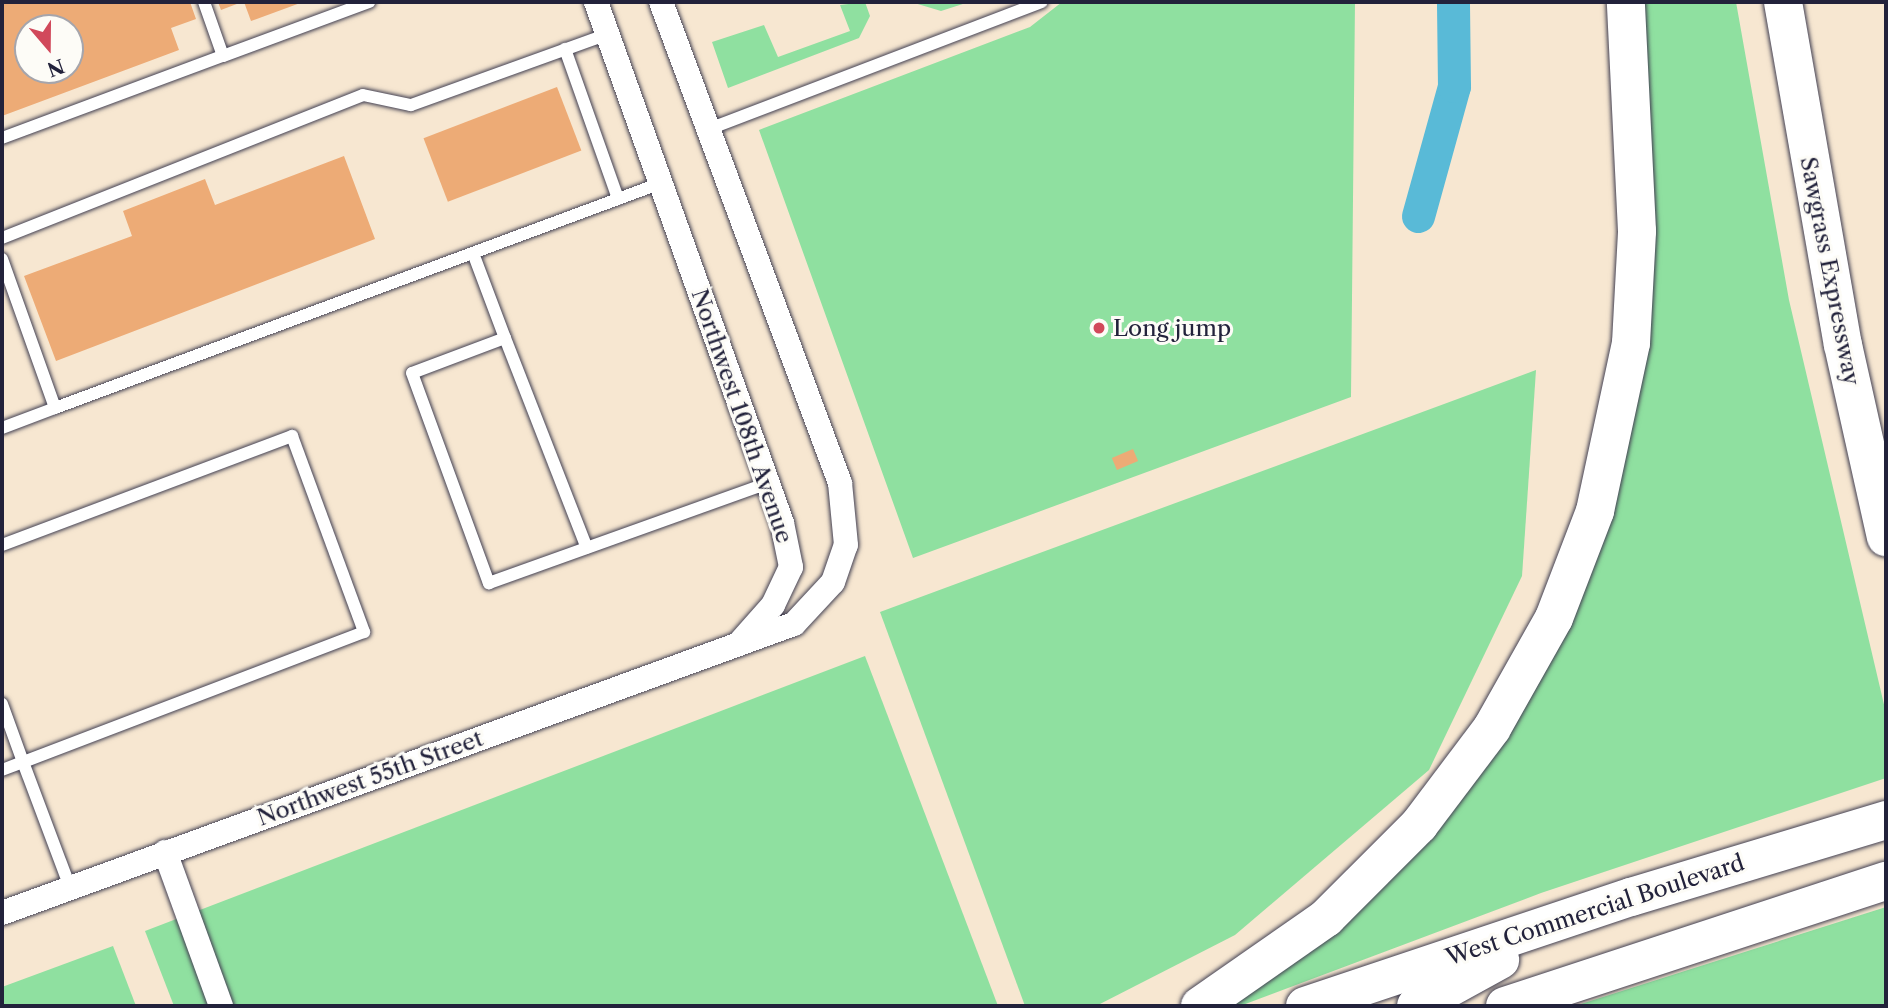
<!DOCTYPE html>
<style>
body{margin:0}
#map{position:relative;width:1888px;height:1008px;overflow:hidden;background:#f7e7d1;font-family:"Libre Caslon Text",serif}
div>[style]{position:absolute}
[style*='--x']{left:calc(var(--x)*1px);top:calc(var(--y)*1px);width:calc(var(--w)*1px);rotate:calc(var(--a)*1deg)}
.green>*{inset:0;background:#8fe0a0}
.canal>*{height:33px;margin:-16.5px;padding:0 16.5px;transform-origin:16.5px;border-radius:16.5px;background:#59bad7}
.building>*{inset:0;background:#edab76;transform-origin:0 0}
.roads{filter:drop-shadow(0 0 2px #424052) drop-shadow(0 0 2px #424052)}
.lane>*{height:12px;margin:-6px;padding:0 6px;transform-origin:6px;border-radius:6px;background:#fff}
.street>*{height:24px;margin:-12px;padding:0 12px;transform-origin:12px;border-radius:12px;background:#fff}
.highway>*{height:38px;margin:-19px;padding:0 19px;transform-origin:19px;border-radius:19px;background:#fff}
.dots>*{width:19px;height:19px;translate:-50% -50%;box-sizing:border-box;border:4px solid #fdfcf7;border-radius:50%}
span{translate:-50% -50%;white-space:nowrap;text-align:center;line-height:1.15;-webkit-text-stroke:6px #fdfcf7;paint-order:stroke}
.street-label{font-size:23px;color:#22223b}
.poi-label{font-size:23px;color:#22223b}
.left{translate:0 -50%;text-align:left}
.frame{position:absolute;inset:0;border:4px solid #22223b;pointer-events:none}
.north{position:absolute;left:14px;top:14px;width:70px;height:70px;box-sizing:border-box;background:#fdfcf7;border:2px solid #a5a5ac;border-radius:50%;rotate:160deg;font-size:19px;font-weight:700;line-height:28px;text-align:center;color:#22223b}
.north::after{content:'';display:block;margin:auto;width:24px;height:32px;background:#d1495b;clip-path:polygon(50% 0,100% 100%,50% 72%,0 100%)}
</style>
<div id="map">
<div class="green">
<i style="clip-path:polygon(865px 2px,870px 16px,859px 38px,728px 88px,712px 42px,764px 25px,778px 57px,850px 31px,840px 5px)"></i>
<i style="clip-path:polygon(911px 2px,969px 2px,941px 11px)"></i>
<i style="clip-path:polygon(1062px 2px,1355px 2px,1351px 397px,913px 558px,759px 130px,1030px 27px)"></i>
<i style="clip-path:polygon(1635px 2px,1736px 2px,1789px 300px,1886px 713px,1886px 778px,1541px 893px,1240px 1006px,1223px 1006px,1431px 826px,1603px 520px)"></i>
<i style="clip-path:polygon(1536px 370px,1522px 576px,1429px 770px,1235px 935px,1096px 1006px,1025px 1006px,880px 612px)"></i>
<i style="clip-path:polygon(865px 656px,998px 1006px,174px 1006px,145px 931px)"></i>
<i style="clip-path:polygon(1886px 907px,1886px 1006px,1575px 1006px,1584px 1003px)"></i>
<i style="clip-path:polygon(113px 946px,136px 1006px,2px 1006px,2px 987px)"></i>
</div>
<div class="canal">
<i style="--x:1418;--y:216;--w:135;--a:-74.5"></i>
<i style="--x:1454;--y:86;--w:84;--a:-90.7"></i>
</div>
<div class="building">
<i style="clip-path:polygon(evenodd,2px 2px,190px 2px,196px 19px,171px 28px,179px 50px,2px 116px,2px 2px,28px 28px,70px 28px,70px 70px,28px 70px,28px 28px)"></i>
<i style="clip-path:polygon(218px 2px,242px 2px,221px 10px)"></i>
<i style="clip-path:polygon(244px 2px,303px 2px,251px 21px)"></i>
<i style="left:557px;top:87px;width:68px;height:143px;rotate:69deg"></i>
<i style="clip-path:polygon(344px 156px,375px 239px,56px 361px,24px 276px,132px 236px,123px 211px,205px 179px,215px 205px)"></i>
<i style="left:1133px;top:449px;width:13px;height:23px;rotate:67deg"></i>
</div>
<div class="roads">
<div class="lane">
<i style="--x:204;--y:2;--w:57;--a:70.6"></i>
<i style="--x:223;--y:56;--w:156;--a:-20.3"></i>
<i style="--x:565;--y:49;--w:159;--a:70.5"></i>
<i style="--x:709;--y:129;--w:356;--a:-20.9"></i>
<i style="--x:2;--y:138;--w:236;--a:-20.4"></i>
<i style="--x:2;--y:238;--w:388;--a:-21.6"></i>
<i style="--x:363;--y:95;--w:49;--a:11.8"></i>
<i style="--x:411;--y:105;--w:209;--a:-19.8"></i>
<i style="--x:473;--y:253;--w:91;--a:69.4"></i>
<i style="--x:505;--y:338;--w:99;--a:159.4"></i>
<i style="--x:412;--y:373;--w:224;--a:69.9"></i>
<i style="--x:489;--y:583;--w:296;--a:-19.7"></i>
<i style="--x:2;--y:259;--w:158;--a:70.4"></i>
<i style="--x:55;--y:408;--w:57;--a:159.3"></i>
<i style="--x:505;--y:338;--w:225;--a:68.7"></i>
<i style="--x:55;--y:408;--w:646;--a:-20.37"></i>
<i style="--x:2;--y:545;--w:310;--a:-20.6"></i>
<i style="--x:292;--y:436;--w:209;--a:69.8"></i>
<i style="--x:364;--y:632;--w:365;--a:159.1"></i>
<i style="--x:23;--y:762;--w:62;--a:-109.9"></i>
<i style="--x:2;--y:770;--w:22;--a:-21"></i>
<i style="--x:23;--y:762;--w:134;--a:69.4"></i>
</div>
<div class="street">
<i style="--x:596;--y:2;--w:553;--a:70.35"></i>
<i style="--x:782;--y:523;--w:45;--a:78.4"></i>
<i style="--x:791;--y:567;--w:42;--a:115.3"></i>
<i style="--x:773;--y:605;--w:48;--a:131.6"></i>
<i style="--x:165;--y:852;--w:164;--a:70"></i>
<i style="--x:2;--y:913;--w:843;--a:-20.05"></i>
<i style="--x:794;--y:624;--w:57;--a:-47.1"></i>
<i style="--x:833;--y:582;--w:39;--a:-71"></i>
<i style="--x:846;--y:545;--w:62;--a:-95.5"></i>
<i style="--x:840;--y:483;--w:513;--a:-110.41"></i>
</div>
<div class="highway">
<i style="--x:1783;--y:2;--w:348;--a:80.1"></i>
<i style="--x:1843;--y:345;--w:197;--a:77.4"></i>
<i style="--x:1200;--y:1006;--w:154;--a:-34.9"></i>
<i style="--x:1326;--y:918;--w:132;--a:-45"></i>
<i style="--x:1419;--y:825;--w:121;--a:-53"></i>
<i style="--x:1492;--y:728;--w:126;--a:-60.6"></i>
<i style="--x:1554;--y:618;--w:115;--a:-69"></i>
<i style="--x:1595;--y:511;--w:172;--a:-77.9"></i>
<i style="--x:1631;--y:343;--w:112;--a:-86.9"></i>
<i style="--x:1637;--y:231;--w:229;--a:-92.8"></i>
<i style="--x:1305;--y:1006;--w:344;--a:-18.5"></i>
<i style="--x:1631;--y:897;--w:266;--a:-16.8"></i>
<i style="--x:1416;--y:1006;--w:96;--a:-28.7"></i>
<i style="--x:1505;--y:1006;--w:401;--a:-18.2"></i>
</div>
</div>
<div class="dots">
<i style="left:1099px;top:328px;background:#d1495b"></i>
</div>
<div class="street-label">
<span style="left:1830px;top:271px;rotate:79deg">Sawgrass Expressway</span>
<span style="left:742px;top:416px;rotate:71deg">Northwest 108th Avenue</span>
<span style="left:370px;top:778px;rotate:-20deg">Northwest 55th Street</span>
<span style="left:1595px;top:910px;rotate:-18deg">West Commercial Boulevard</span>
</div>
<div class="poi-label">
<span class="left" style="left:1113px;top:328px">Long jump</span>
</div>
<div class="frame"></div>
<div class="north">N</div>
</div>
